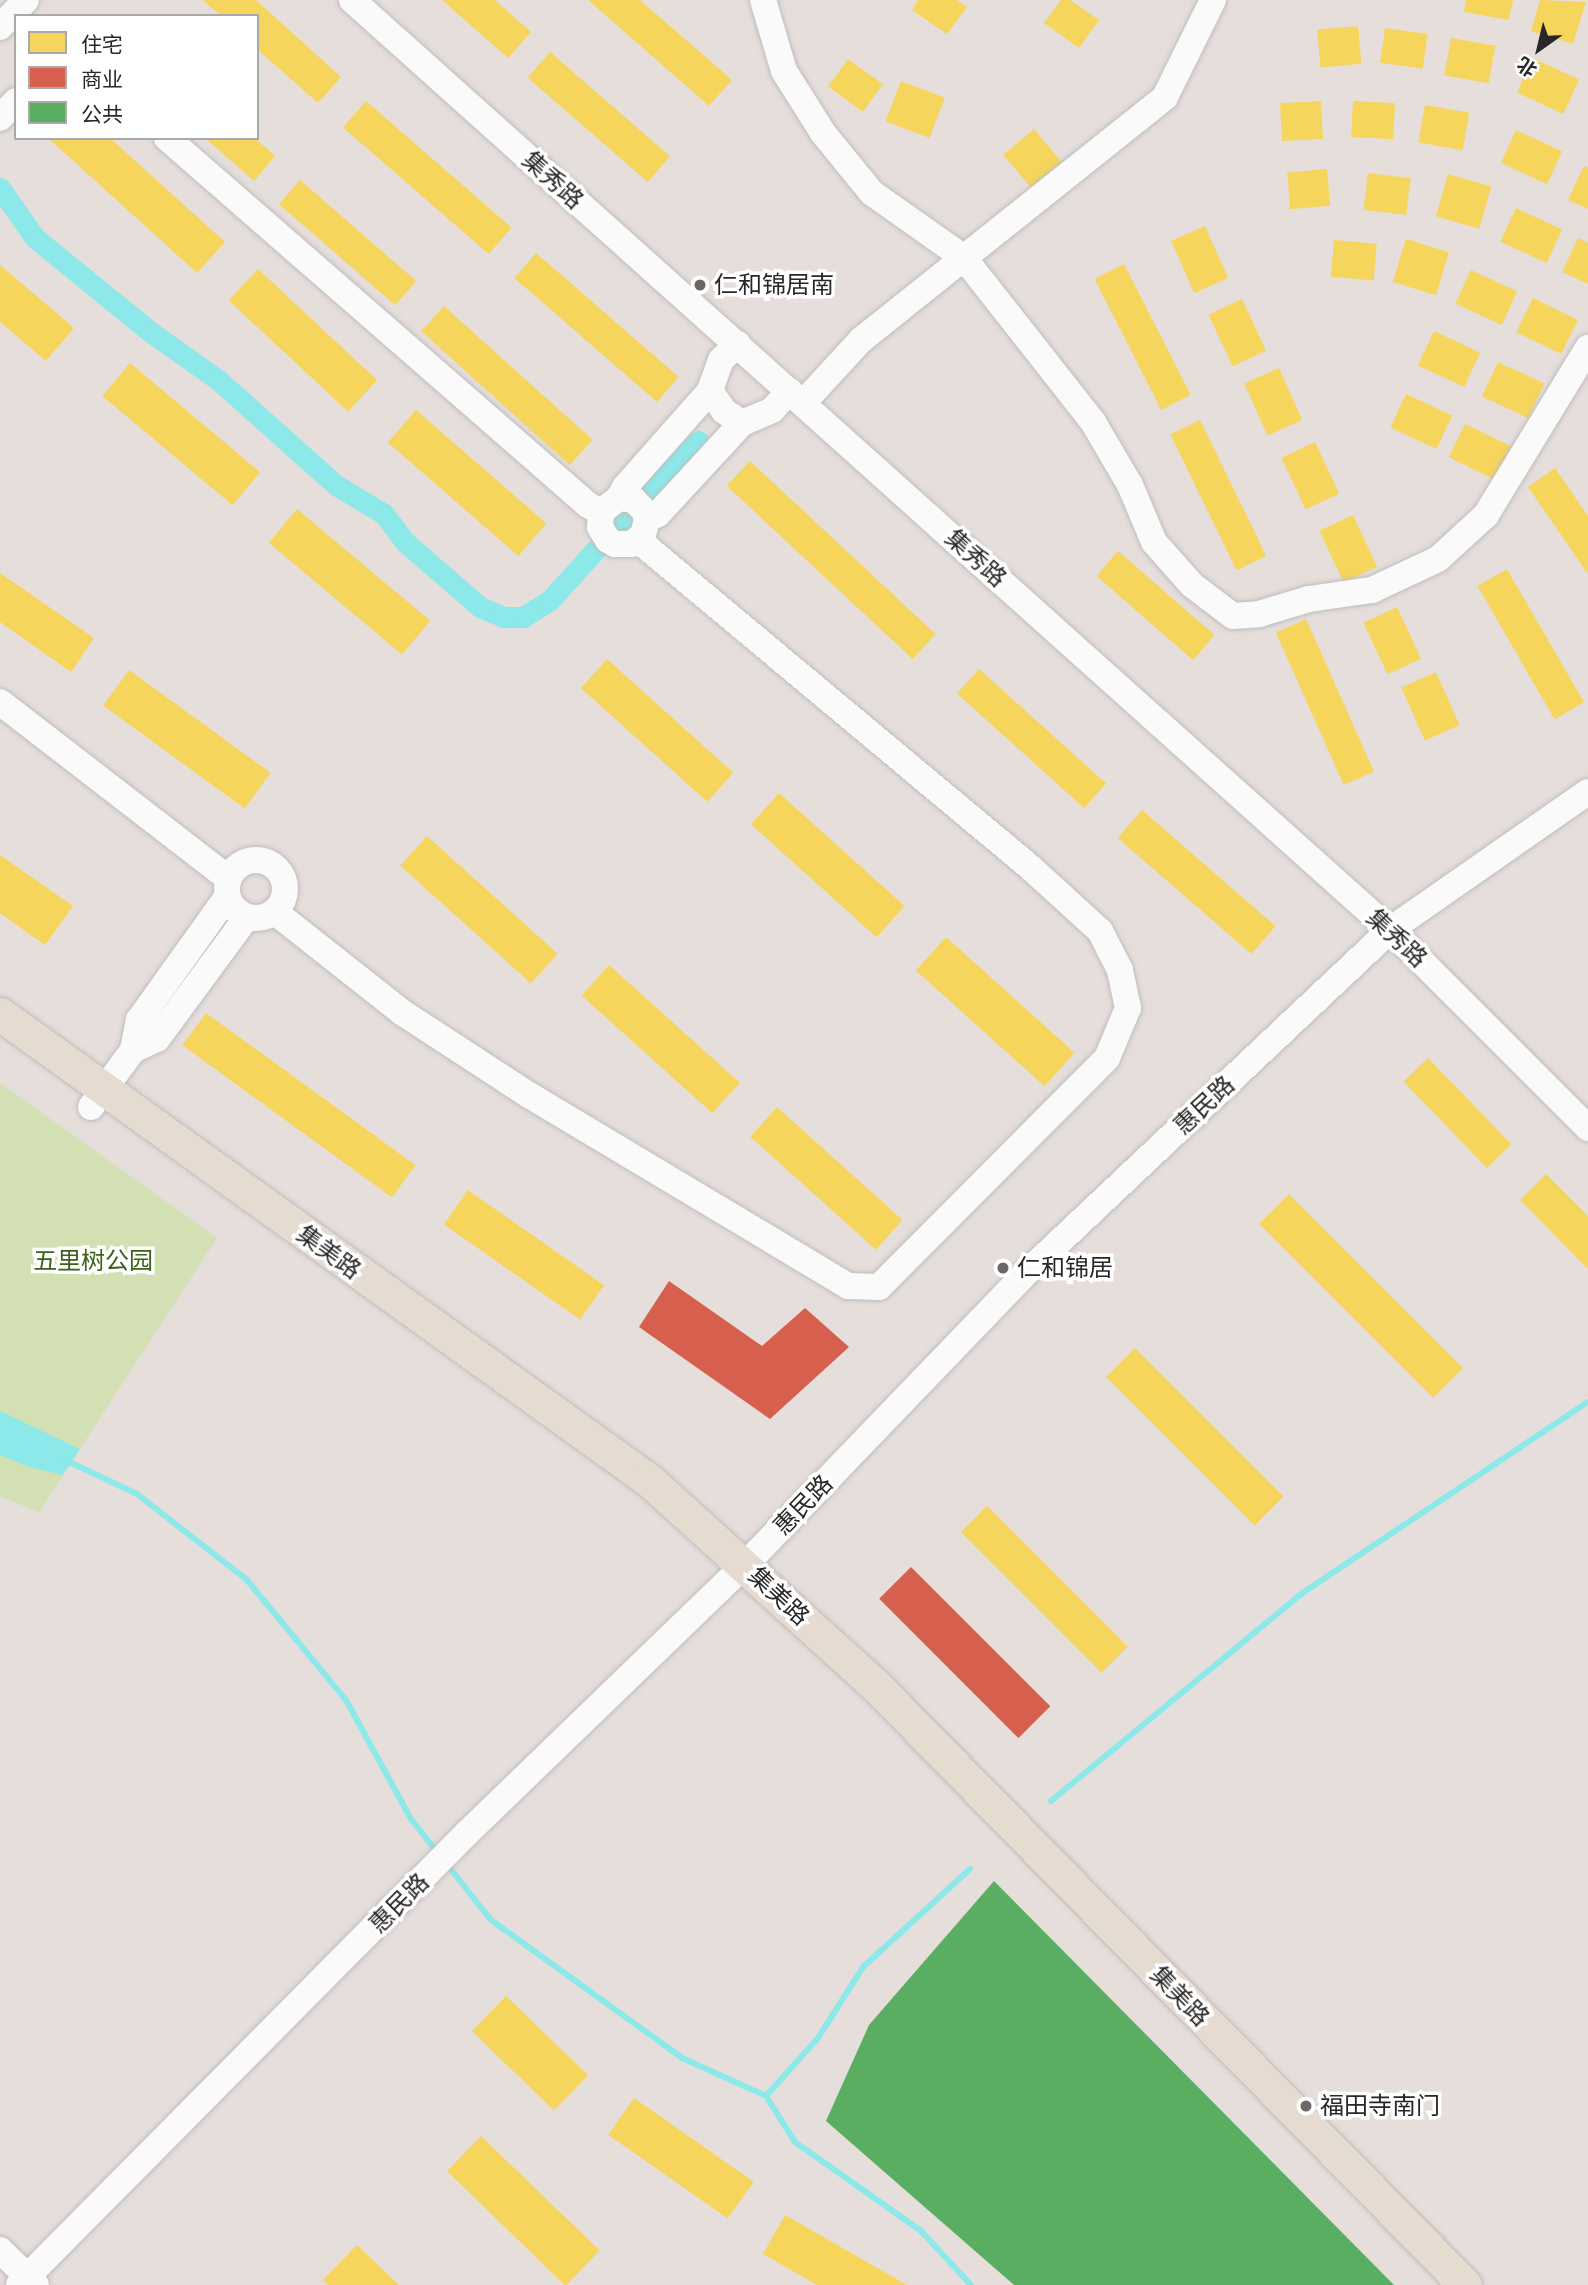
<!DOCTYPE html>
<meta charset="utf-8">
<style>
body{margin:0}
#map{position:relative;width:1588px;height:2285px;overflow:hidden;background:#e6dedb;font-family:Cabin,"Noto Sans SC",sans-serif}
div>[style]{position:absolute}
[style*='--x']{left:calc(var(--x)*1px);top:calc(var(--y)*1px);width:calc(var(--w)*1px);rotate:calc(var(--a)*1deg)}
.green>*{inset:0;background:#d2e0b3}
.water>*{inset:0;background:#8de8e9}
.homes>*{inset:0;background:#f6d55c;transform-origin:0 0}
.shops>*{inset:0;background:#d6604d;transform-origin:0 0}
.public>*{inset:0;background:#5aae61}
.stream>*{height:6px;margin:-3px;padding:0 3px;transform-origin:3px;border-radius:3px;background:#8de8e9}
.canal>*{height:21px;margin:-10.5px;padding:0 10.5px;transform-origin:10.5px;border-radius:10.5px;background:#8de8e9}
.roads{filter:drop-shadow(0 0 2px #bfbdbd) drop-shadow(0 0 2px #bfbdbd)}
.minor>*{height:26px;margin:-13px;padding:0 13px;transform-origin:13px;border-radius:13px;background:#fbfafa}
.minor>.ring{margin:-13px;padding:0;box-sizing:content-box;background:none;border:26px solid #fbfafa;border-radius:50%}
.major>*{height:33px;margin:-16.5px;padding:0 16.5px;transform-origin:16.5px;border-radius:16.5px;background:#e5dbd1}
.dots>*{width:19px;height:19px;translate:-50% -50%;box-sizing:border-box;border:4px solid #fff;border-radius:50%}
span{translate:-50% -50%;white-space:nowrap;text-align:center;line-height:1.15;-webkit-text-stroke:7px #fff;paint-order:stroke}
.street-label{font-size:24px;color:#272727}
.poi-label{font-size:24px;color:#272727}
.left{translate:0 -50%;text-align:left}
.park-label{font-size:24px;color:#3a6218}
.legend{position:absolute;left:14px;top:14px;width:245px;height:126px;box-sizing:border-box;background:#fff;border:2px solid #a9a9a9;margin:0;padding:9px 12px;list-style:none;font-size:21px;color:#272727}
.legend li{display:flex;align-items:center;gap:14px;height:35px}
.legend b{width:35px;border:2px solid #a9a9a9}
.north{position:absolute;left:1504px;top:14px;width:70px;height:70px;-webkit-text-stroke:5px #fff;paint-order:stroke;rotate:214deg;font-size:19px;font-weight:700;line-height:28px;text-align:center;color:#272727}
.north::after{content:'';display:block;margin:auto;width:24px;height:32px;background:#272727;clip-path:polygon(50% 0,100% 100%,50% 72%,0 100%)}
</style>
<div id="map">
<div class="green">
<i style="clip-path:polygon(0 1083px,217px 1238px,39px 1512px,0 1496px)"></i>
</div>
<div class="water">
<i style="clip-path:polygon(0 1411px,80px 1449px,63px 1475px,29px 1467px,0 1455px)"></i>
</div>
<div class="homes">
<i style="clip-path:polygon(203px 0,256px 0,341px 77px,318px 103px,257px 49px,257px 16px,221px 16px)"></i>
<i style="clip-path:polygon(442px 0,495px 0,531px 32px,508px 58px)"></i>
<i style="clip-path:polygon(588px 0,640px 0,732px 80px,709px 106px)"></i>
<i style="clip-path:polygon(918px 0,957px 0,967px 7px,947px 34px,912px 10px)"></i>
<i style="clip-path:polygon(1061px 0,1070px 0,1099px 20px,1079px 48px,1044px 23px)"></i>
<i style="clip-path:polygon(1466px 0,1513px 0,1509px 20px,1464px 12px)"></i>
<i style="clip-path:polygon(1540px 0,1586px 2px,1573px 44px,1531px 31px)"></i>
<i style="left:1358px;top:26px;width:38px;height:41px;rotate:85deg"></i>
<i style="left:1385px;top:28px;width:43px;height:35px;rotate:8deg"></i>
<i style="left:1451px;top:38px;width:45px;height:38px;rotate:10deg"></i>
<i style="left:550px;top:52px;width:159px;height:34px;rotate:41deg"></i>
<i style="left:1533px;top:58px;width:51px;height:38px;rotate:25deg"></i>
<i style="left:848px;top:59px;width:43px;height:34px;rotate:36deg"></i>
<i style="left:901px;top:81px;width:47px;height:43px;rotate:21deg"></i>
<i style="left:366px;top:101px;width:193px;height:35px;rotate:41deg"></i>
<i style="left:1321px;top:101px;width:38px;height:41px;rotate:87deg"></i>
<i style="left:1353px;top:101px;width:42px;height:36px;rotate:3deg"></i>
<i style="left:1425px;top:105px;width:45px;height:38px;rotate:10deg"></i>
<i style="left:1034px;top:129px;width:43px;height:40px;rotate:50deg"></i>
<i style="left:1516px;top:130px;width:51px;height:36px;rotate:25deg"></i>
<i style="clip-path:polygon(48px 138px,110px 138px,225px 242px,197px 273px)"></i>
<i style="clip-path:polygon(205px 138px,255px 138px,275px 156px,254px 181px)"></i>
<i style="clip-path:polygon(1584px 166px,1588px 168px,1588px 209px,1568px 200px)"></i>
<i style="left:1327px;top:169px;width:37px;height:40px;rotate:85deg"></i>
<i style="left:1368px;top:173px;width:43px;height:37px;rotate:7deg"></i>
<i style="left:1448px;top:174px;width:45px;height:44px;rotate:16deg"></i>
<i style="left:300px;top:180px;width:154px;height:32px;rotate:41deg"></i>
<i style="left:1516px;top:208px;width:51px;height:37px;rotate:25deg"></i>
<i style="left:1205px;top:226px;width:57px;height:37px;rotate:66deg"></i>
<i style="clip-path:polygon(1578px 238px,1588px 243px,1588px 284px,1562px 272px)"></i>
<i style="left:1406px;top:239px;width:45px;height:45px;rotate:17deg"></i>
<i style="left:1334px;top:240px;width:43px;height:37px;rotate:5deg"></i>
<i style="left:536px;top:253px;width:189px;height:33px;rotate:41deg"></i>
<i style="left:1124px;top:264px;width:147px;height:33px;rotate:63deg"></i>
<i style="clip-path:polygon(0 265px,74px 328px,46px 361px,0 322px)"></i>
<i style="left:258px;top:269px;width:163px;height:43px;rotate:43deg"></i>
<i style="left:1471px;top:270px;width:51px;height:37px;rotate:25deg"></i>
<i style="left:1533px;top:298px;width:50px;height:38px;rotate:26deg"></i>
<i style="left:1242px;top:299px;width:57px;height:37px;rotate:65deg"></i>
<i style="left:444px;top:306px;width:200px;height:34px;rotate:42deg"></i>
<i style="left:1434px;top:331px;width:51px;height:38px;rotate:25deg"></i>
<i style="left:1498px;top:362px;width:51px;height:38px;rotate:25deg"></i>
<i style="left:130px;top:363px;width:170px;height:43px;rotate:40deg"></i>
<i style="left:1279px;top:368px;width:57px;height:38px;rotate:66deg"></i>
<i style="left:1406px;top:394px;width:51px;height:37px;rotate:25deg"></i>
<i style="left:416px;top:410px;width:173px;height:43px;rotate:41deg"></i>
<i style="left:1200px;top:420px;width:151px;height:33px;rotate:64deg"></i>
<i style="left:1465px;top:424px;width:51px;height:37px;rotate:26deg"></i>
<i style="left:1315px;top:442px;width:57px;height:37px;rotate:65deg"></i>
<i style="left:750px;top:461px;width:254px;height:34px;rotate:43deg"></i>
<i style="clip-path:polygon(1555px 468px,1588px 516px,1588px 574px,1528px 487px)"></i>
<i style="left:297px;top:509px;width:174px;height:44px;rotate:40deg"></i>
<i style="left:1353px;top:515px;width:57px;height:37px;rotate:65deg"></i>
<i style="left:1118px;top:551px;width:128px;height:33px;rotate:41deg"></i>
<i style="left:1507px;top:569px;width:154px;height:34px;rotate:60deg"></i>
<i style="clip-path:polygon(0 573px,94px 638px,71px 672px,0 622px)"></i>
<i style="left:1397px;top:607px;width:57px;height:37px;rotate:65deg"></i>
<i style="left:1306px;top:619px;width:167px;height:33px;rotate:66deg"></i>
<i style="left:607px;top:659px;width:170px;height:39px;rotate:42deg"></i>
<i style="left:979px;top:669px;width:171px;height:33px;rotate:42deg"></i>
<i style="left:129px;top:670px;width:175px;height:44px;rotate:36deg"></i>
<i style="left:1436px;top:672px;width:58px;height:38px;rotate:66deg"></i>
<i style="left:779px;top:793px;width:169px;height:42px;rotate:42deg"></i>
<i style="left:1142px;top:810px;width:177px;height:37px;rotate:41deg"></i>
<i style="left:427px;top:836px;width:176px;height:40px;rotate:42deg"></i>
<i style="clip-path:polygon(0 855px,73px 906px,45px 945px,0 913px)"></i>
<i style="left:946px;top:937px;width:173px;height:45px;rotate:42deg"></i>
<i style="left:609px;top:965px;width:176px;height:41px;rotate:42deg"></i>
<i style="left:206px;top:1013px;width:259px;height:40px;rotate:36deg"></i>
<i style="left:1428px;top:1058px;width:120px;height:34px;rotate:46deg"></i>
<i style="left:777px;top:1107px;width:169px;height:40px;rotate:42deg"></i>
<i style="clip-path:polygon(1546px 1174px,1588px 1216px,1588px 1269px,1520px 1200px)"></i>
<i style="left:468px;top:1190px;width:166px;height:42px;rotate:35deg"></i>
<i style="left:1289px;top:1194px;width:246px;height:42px;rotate:45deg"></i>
<i style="left:1135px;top:1348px;width:210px;height:41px;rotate:45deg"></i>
<i style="left:987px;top:1506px;width:199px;height:37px;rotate:45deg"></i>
<i style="left:506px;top:1996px;width:114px;height:49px;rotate:44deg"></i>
<i style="left:634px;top:2098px;width:146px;height:45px;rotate:35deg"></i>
<i style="left:481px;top:2136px;width:165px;height:49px;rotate:44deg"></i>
<i style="clip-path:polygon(785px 2215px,907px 2285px,817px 2285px,763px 2254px)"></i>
<i style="clip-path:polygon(357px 2245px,399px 2285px,328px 2285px,323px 2280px)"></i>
</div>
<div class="shops">
<i style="clip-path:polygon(669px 1281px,762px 1346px,805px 1308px,849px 1347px,770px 1419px,639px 1327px)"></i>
<i style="left:911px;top:1567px;width:197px;height:45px;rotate:45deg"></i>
</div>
<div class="public">
<i style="clip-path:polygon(994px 1881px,1394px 2285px,1014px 2285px,826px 2121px,869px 2025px)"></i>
</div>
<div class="stream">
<i style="--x:63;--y:1459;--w:82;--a:25.3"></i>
<i style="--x:137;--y:1494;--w:140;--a:38"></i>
<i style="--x:247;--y:1580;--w:156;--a:50.5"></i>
<i style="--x:346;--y:1700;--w:136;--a:61.4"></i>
<i style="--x:411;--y:1819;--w:43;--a:51.5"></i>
<i style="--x:1051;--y:1801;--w:325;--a:-39.6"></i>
<i style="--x:1301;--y:1594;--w:345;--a:-33.8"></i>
<i style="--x:445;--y:1862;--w:74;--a:51.6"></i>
<i style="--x:491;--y:1920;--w:236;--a:35.8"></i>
<i style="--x:682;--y:2058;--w:92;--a:24.3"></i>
<i style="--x:766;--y:2096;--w:54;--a:57.8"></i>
<i style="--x:795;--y:2142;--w:154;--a:35.2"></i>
<i style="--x:921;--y:2231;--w:74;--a:47.2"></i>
<i style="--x:766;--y:2096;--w:78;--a:-48.1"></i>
<i style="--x:818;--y:2038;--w:84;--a:-57.6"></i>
<i style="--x:863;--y:1967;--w:145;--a:-42.5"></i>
</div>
<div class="canal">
<i style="--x:0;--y:188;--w:61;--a:55"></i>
<i style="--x:35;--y:238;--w:151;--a:39.1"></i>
<i style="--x:152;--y:333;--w:80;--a:35.3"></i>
<i style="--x:217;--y:379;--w:159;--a:41.7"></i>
<i style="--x:336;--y:485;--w:56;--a:31.1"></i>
<i style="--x:384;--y:514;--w:35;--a:53"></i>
<i style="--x:405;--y:542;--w:99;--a:40.9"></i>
<i style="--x:480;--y:607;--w:26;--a:23"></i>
<i style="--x:504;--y:617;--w:19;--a:0"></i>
<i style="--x:523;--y:617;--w:31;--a:-32"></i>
<i style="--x:549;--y:601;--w:74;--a:-47.7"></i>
<i style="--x:646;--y:496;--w:76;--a:-46.6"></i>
<i style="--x:614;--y:530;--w:25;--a:-47"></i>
</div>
<div class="roads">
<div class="minor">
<i style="--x:352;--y:0;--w:1394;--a:41.86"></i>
<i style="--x:1390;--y:930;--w:280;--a:45"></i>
<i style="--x:763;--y:0;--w:74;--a:73.5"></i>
<i style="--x:784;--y:71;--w:73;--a:57.8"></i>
<i style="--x:823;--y:133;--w:77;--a:50.8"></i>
<i style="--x:872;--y:193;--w:113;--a:35.2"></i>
<i style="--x:964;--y:258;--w:209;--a:51.8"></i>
<i style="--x:1093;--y:422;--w:73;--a:59.6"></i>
<i style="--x:1130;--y:485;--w:62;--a:67.2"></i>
<i style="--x:1154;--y:542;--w:57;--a:48.5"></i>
<i style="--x:1192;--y:585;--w:51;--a:37.1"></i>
<i style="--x:1233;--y:616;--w:26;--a:-4"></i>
<i style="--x:1259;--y:614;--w:52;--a:-16.7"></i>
<i style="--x:1309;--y:599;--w:64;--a:-8.1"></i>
<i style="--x:1372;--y:590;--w:73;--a:-25.2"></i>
<i style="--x:1438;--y:559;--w:65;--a:-42.5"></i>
<i style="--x:1486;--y:515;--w:196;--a:-58.6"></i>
<i style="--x:0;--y:27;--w:37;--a:-46"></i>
<i style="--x:0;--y:118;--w:23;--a:-47"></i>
<i style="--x:167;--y:138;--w:559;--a:41.08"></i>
<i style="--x:588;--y:505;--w:15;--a:28"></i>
<i style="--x:738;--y:344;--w:23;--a:137"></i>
<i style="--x:721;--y:360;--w:33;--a:110"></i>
<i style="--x:710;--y:391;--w:24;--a:55"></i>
<i style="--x:724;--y:411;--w:22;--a:34"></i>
<i style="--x:742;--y:423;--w:33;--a:-23"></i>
<i style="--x:772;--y:410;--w:26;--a:-47"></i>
<i style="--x:803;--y:403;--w:86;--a:-47.4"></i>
<i style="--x:861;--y:340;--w:389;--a:-38.6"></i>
<i style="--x:1165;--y:97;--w:108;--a:-63.7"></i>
<i style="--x:619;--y:498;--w:15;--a:8"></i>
<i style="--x:634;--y:500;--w:16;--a:47"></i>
<i style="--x:645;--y:512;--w:7;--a:74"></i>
<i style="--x:647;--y:519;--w:16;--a:104"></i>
<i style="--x:643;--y:535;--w:15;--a:143"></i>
<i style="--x:631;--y:544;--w:16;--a:180"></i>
<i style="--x:615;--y:544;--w:8;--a:-150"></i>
<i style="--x:608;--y:540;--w:15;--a:-122"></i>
<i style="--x:600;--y:527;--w:15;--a:-86"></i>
<i style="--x:601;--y:512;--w:23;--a:-38"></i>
<i style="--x:619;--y:498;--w:13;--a:-61"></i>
<i style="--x:625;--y:487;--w:128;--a:-48.5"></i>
<i style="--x:647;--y:519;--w:12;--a:-24"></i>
<i style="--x:658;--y:514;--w:124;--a:-47.3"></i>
<i style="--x:0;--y:702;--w:288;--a:37.7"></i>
<i class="ring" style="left:227px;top:860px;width:32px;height:32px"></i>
<i style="--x:275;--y:912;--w:163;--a:38.3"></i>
<i style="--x:403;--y:1013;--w:150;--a:33.1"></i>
<i style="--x:529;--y:1095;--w:372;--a:30.9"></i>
<i style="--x:848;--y:1286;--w:31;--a:2"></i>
<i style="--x:879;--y:1287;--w:323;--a:-45.1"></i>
<i style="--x:1107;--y:1058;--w:54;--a:-67.2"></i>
<i style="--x:1128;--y:1008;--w:39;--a:-102"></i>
<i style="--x:1120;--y:970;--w:44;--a:-117.1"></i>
<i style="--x:1100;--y:931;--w:93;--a:-137.6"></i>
<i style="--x:1031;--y:868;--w:512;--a:-140.15"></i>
<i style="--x:133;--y:1050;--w:26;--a:-25"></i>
<i style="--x:157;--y:1039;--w:152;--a:-53.6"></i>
<i style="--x:91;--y:1107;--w:71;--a:-53.6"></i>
<i style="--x:133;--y:1050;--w:31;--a:-79"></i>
<i style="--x:139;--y:1020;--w:151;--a:-54.4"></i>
<i style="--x:0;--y:2250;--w:50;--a:44.2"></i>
<i style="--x:19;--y:2285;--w:636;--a:-45.25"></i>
<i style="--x:467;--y:1833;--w:386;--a:-44"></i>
<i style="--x:745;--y:1565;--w:401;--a:-46.1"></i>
<i style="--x:1023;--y:1276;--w:504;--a:-43.31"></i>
<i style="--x:1390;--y:930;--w:241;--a:-34.9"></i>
</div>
<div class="major">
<i style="--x:0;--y:1014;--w:800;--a:35.7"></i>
<i style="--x:650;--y:1481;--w:308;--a:42.2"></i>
<i style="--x:878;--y:1688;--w:837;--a:45.48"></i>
</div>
</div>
<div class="dots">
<i style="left:700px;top:285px;background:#6a6766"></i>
<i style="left:1003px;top:1268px;background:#6a6766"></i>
<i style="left:1306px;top:2106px;background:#6a6766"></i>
</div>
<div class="street-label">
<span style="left:553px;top:180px;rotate:42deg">集秀路</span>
<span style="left:976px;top:558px;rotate:42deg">集秀路</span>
<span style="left:1397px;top:938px;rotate:43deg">集秀路</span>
<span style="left:1204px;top:1105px;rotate:-43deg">惠民路</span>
<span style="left:329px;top:1252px;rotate:36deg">集美路</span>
<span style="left:803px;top:1505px;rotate:-46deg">惠民路</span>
<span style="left:779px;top:1596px;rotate:43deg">集美路</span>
<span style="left:399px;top:1903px;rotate:-45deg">惠民路</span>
<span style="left:1180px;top:1996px;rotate:46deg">集美路</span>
</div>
<div class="poi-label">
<span class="left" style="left:714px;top:285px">仁和锦居南</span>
<span class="left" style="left:1017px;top:1268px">仁和锦居</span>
<span class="left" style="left:1320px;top:2106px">福田寺南门</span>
</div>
<div class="park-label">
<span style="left:93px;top:1261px">五里树公园</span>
</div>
<ul class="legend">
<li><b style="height:19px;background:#f6d55c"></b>住宅</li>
<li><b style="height:19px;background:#d6604d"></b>商业</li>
<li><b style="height:19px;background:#5aae61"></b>公共</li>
</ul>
<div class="north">北</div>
</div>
